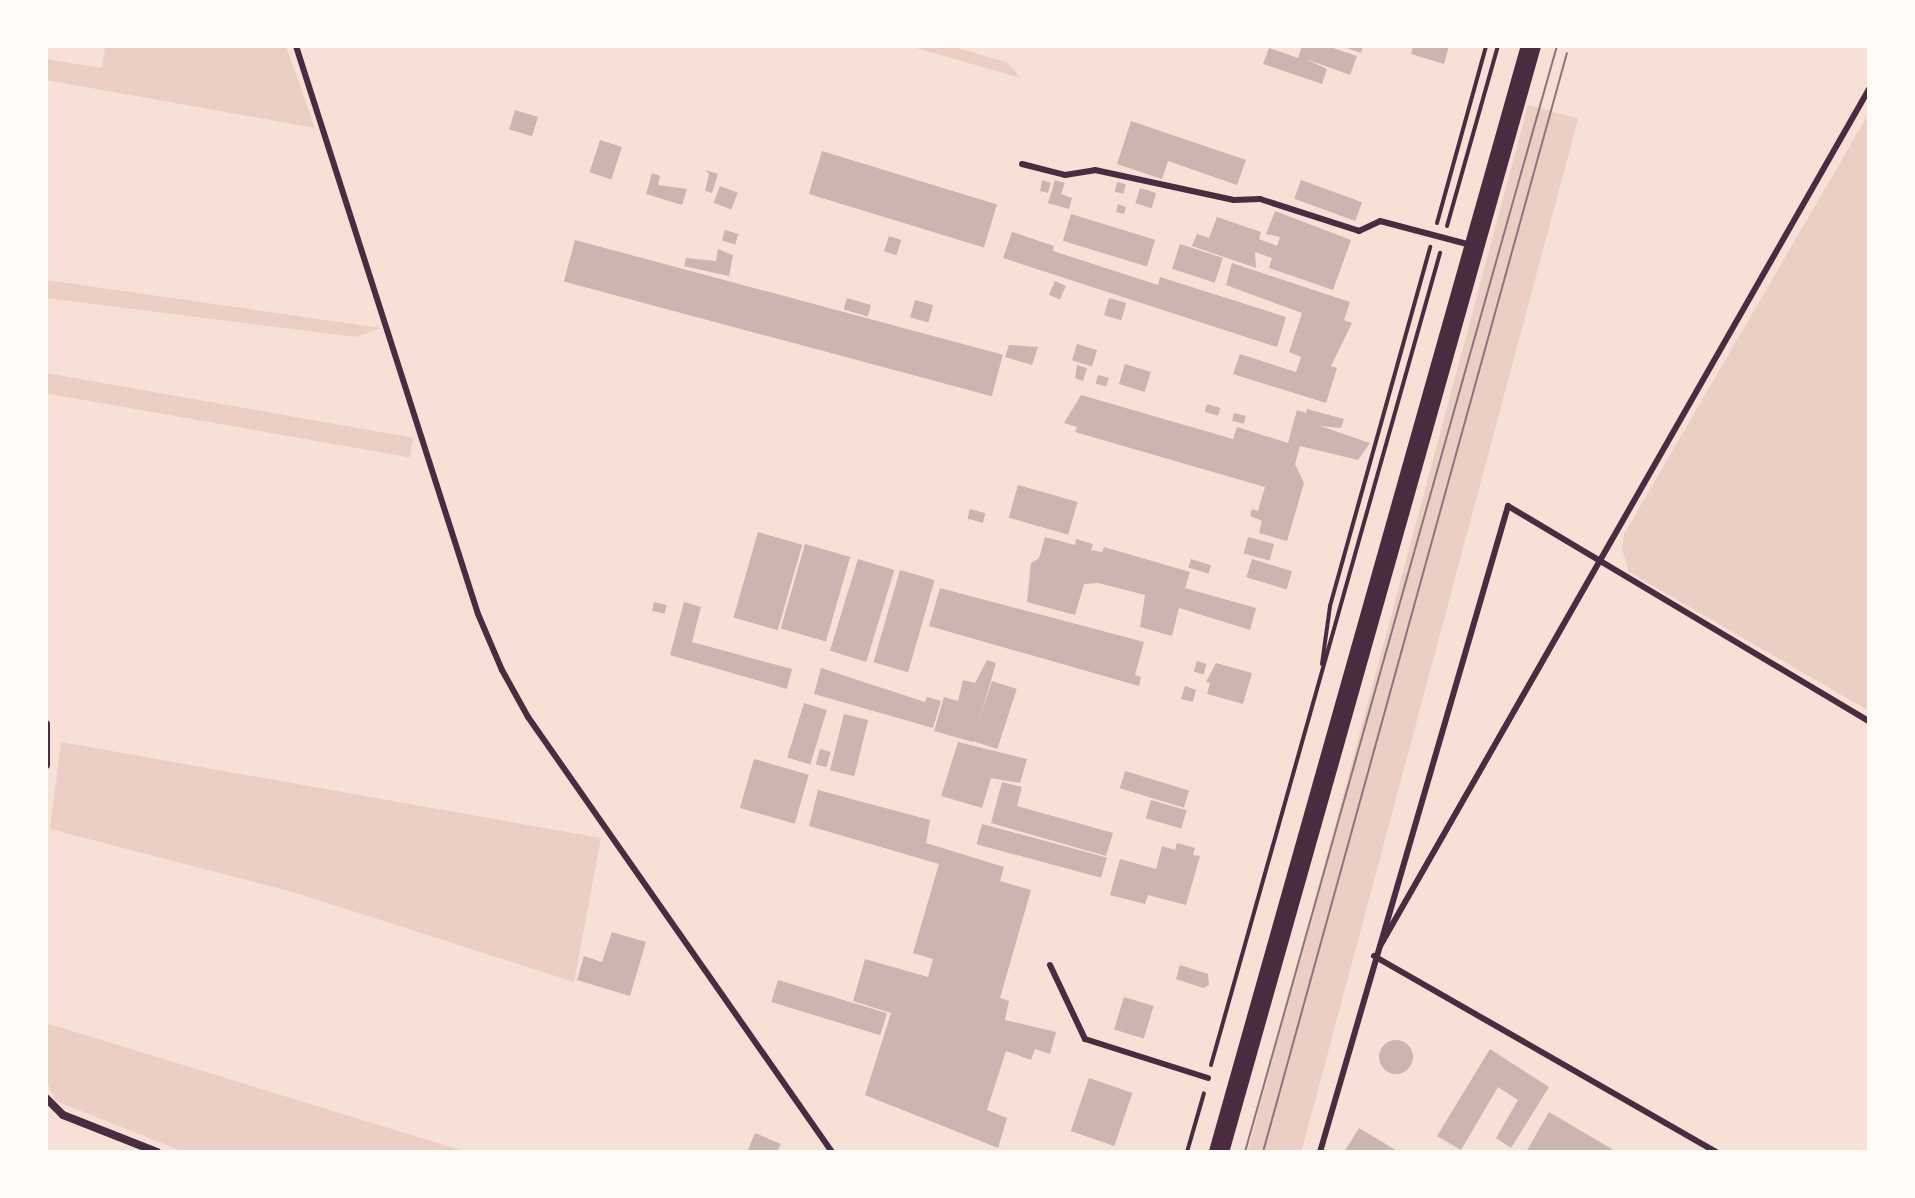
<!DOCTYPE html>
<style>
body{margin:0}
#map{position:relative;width:1915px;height:1198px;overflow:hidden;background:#f7e1d7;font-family:"Sofia Sans Condensed",sans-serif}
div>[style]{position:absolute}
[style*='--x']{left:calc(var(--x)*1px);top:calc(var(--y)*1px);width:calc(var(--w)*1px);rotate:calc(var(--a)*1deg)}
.green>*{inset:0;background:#ebcfc5;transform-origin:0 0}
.building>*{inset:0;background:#ccb4b1;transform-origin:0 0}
.round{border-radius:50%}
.path>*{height:4px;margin:-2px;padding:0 2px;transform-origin:2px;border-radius:2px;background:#4a2c40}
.service>*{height:6px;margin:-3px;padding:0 3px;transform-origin:3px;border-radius:3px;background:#4a2c40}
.minor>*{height:8px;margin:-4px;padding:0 4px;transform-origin:4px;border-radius:4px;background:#4a2c40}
.primary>*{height:20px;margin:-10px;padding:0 10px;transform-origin:10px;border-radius:10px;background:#4a2c40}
.tram>*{height:2px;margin:-1px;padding:0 1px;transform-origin:1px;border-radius:1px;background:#8f747c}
span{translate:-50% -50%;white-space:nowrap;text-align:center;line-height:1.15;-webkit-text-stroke:8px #fffaf5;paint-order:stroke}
.frame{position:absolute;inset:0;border:48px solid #fffaf5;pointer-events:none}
</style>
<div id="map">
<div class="green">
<i style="clip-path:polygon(105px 46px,286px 46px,315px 128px,46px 80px,46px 59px,102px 68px)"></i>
<i style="clip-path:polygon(909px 46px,950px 46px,1006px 62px,1021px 78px)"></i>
<i style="left:1528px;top:105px;width:52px;height:1088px;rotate:15deg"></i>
<i style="clip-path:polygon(1869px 113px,1869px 711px,1629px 572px,1622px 549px,1624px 534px)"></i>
<i style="clip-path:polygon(46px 280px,381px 328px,356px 337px,46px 298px)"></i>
<i style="left:46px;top:373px;width:373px;height:20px;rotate:10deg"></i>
<i style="clip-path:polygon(61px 742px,601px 838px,574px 982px,296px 893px,50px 829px)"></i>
<i style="clip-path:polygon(46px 1023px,467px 1152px,184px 1152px,56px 1101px,46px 1081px)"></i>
</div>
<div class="building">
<i style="clip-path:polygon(1302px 46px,1327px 46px,1357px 56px,1350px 75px,1306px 59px,1327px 69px,1322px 84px,1263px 64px,1269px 48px,1298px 58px)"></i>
<i style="clip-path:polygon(1340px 46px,1363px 46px,1361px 53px)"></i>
<i style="clip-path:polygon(1413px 46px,1449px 46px,1444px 64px,1411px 54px)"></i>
<i style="left:515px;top:110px;width:24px;height:20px;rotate:17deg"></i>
<i style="clip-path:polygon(1131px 121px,1246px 160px,1237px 185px,1168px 161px,1162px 179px,1117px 164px)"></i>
<i style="left:600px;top:140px;width:23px;height:34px;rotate:18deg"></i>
<i style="left:822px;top:151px;width:183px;height:45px;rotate:17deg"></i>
<i style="clip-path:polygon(705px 170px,718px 174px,712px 193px,705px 191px,709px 174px)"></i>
<i style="clip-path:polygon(652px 173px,660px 176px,658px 185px,687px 189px,682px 205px,646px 194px)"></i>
<i style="clip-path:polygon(1042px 180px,1051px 183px,1048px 193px,1040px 191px)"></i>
<i style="clip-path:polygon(1055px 180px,1065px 183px,1061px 194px,1072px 198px,1069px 209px,1048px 203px)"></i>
<i style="left:1301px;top:180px;width:65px;height:20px;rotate:20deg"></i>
<i style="left:1117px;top:182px;width:9px;height:10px;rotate:13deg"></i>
<i style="left:720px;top:186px;width:19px;height:18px;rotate:21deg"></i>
<i style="left:1140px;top:188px;width:17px;height:16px;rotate:17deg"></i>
<i style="clip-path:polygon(1118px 204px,1126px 207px,1124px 214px,1116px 212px)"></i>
<i style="clip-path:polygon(1275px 211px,1351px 240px,1333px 290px,1269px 268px,1272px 258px,1255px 252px,1256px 268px,1192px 246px,1197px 234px,1209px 238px,1217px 217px,1261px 232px,1259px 239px,1277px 246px,1280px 237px,1266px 234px)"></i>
<i style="left:1071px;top:214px;width:88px;height:28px;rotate:17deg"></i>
<i style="left:725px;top:230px;width:14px;height:11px;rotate:17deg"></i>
<i style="clip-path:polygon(1012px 232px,1054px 246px,1053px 251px,1158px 285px,1160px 277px,1286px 317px,1277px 347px,1003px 258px)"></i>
<i style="left:889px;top:236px;width:13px;height:16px;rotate:18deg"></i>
<i style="left:575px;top:240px;width:443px;height:43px;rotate:15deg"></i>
<i style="left:1180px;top:244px;width:45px;height:26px;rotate:18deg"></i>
<i style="clip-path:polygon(718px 249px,733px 255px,729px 276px,684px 266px,686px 258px,716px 261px)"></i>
<i style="clip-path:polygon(1232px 263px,1350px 302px,1344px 320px,1352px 323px,1331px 366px,1337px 368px,1326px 403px,1233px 374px,1240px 354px,1296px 372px,1301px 357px,1289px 352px,1302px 313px,1226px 285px)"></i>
<i style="left:1055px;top:281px;width:12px;height:15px;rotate:24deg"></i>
<i style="left:847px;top:298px;width:25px;height:12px;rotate:16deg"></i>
<i style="left:1109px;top:298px;width:18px;height:18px;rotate:16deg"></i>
<i style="left:915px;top:300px;width:19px;height:18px;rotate:16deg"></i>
<i style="left:1077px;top:344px;width:21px;height:17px;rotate:17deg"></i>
<i style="clip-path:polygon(1009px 345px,1038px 347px,1032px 365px,1005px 357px)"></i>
<i style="left:1125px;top:364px;width:27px;height:21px;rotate:17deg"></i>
<i style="clip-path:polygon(1077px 365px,1087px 368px,1083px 381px,1075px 378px)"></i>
<i style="left:1098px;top:375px;width:11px;height:9px;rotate:15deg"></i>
<i style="clip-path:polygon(1081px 395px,1233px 439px,1237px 427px,1288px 443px,1297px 410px,1306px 413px,1307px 409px,1344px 419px,1341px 428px,1320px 426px,1370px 443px,1358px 460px,1300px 446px,1295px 464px,1304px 483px,1287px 541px,1259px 533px,1262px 521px,1250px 516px,1252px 509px,1258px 511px,1265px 487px,1075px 432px,1077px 427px,1064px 423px)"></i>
<i style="left:1207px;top:404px;width:14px;height:8px;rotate:17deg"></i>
<i style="left:1234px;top:413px;width:12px;height:8px;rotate:14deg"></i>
<i style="left:1018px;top:485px;width:62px;height:34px;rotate:16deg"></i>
<i style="left:970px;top:509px;width:16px;height:10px;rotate:15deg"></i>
<i style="left:758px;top:532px;width:46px;height:89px;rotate:16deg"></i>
<i style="clip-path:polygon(1045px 537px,1075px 545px,1076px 539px,1093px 544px,1091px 550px,1102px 552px,1104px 547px,1190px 572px,1185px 588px,1256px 608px,1250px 630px,1179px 608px,1172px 636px,1140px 627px,1145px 595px,1098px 583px,1084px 584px,1075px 615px,1027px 602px,1031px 563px,1039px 558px)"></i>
<i style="left:1248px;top:537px;width:27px;height:17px;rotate:15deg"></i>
<i style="left:805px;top:544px;width:47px;height:88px;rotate:16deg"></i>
<i style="left:858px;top:559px;width:38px;height:96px;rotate:17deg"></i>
<i style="left:1191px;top:559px;width:21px;height:9px;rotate:17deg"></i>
<i style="left:1252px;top:559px;width:42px;height:19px;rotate:17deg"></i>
<i style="left:900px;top:570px;width:36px;height:96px;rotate:16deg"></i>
<i style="clip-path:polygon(940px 588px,1144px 642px,1135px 675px,1141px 677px,1139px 686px,929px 626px)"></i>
<i style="left:654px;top:602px;width:13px;height:9px;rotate:13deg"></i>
<i style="clip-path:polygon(684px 602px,701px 607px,692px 642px,792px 669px,787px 689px,670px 655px)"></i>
<i style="clip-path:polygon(987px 660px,996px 663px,973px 742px,934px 731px,944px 697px,958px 701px,963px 680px,975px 683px)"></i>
<i style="left:1197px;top:661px;width:10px;height:11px;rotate:17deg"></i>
<i style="clip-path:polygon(1216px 663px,1252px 673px,1243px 704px,1207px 694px,1210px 683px,1206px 682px)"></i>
<i style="clip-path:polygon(821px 668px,925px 702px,927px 697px,941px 701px,933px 728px,814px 694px)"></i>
<i style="left:992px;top:681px;width:26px;height:63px;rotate:18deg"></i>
<i style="clip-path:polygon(1185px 686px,1196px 690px,1193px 702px,1181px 699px)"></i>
<i style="left:804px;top:703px;width:24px;height:57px;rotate:17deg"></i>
<i style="left:844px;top:714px;width:25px;height:58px;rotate:14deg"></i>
<i style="clip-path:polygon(958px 742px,1027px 759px,1020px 783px,991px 778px,982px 808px,941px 796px)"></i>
<i style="left:820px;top:749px;width:11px;height:16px;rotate:15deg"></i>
<i style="left:754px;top:759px;width:57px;height:51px;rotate:16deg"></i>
<i style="left:1125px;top:771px;width:67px;height:18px;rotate:17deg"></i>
<i style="clip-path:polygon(1002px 782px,1022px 787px,1017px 806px,1113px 833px,1106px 856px,991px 823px)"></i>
<i style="clip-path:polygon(818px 790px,930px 820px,926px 843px,1004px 867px,1000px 881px,1031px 890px,1000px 998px,1009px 1001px,1005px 1020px,1056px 1032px,1050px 1054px,1035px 1049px,1031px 1060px,1006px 1051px,987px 1110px,1007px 1118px,998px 1148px,865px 1095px,891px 1013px,853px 1001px,865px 959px,928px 977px,933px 959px,913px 953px,939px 864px,809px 826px)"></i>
<i style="left:1151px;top:800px;width:37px;height:19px;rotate:16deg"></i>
<i style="left:982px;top:824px;width:129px;height:21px;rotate:15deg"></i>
<i style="clip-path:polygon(1177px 843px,1195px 848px,1193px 855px,1200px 856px,1186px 905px,1148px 895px,1145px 904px,1110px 895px,1120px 859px,1156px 869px,1162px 846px,1175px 850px)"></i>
<i style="clip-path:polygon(612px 932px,646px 942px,630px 996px,577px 980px,584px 956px,602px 962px)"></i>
<i style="clip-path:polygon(1180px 965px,1208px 974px,1209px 985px,1203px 988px,1176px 979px)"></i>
<i style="left:778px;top:980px;width:114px;height:23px;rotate:17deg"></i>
<i style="left:1124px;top:997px;width:31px;height:34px;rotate:17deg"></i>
<i class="round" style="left:1379px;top:1040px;width:34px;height:34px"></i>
<i style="clip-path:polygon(1490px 1049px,1549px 1087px,1511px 1148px,1496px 1138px,1518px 1100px,1498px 1087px,1461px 1150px,1437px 1136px)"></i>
<i style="left:1089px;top:1078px;width:46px;height:56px;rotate:19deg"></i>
<i style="clip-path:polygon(1549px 1112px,1617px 1152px,1526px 1152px)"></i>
<i style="clip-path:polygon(1359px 1128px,1399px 1152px,1344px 1152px)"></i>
<i style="clip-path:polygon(755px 1133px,781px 1144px,777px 1152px,747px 1152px)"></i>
</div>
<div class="path">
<i style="--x:1437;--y:223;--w:184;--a:-74.5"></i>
<i style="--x:1447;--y:226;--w:187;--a:-74.2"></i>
<i style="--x:1322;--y:664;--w:59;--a:-82.1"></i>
<i style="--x:1330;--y:606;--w:373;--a:-74.4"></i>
<i style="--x:1211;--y:1065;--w:844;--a:-74.25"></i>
<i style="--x:1187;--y:1152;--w:61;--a:-73.9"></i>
</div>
<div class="service">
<i style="--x:296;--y:46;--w:596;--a:72.23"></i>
<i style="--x:478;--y:614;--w:61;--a:66.8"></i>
<i style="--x:502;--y:670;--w:54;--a:61"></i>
<i style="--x:528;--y:717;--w:531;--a:55.05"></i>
<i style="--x:1022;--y:164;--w:44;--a:14.3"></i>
<i style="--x:1065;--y:175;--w:30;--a:-9"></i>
<i style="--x:1095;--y:170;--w:142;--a:12.2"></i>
<i style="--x:1234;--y:200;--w:26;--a:-2"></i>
<i style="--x:1260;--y:199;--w:104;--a:17.9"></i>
<i style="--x:1359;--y:231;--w:23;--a:-25"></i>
<i style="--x:1380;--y:221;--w:94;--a:14.8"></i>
<i style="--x:1380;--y:946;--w:987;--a:-60.29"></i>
<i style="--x:1374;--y:956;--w:394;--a:29.8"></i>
<i style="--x:1050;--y:965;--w:82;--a:64.7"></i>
<i style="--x:1085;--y:1039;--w:129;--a:17.6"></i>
<i style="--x:1320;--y:1152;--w:673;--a:-73.77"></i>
<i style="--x:1508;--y:506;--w:420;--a:30.8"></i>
</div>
<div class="minor">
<i style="--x:46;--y:724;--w:41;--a:90"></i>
<i style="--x:46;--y:1098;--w:24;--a:45"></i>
<i style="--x:63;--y:1115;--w:101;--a:21.5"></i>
</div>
<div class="primary">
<i style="--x:1219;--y:1152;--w:1149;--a:-74.25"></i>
</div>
<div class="tram">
<i style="--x:1245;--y:1152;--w:1149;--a:-74.25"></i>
<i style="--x:1263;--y:1152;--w:1140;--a:-74.54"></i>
</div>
<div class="frame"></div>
</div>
